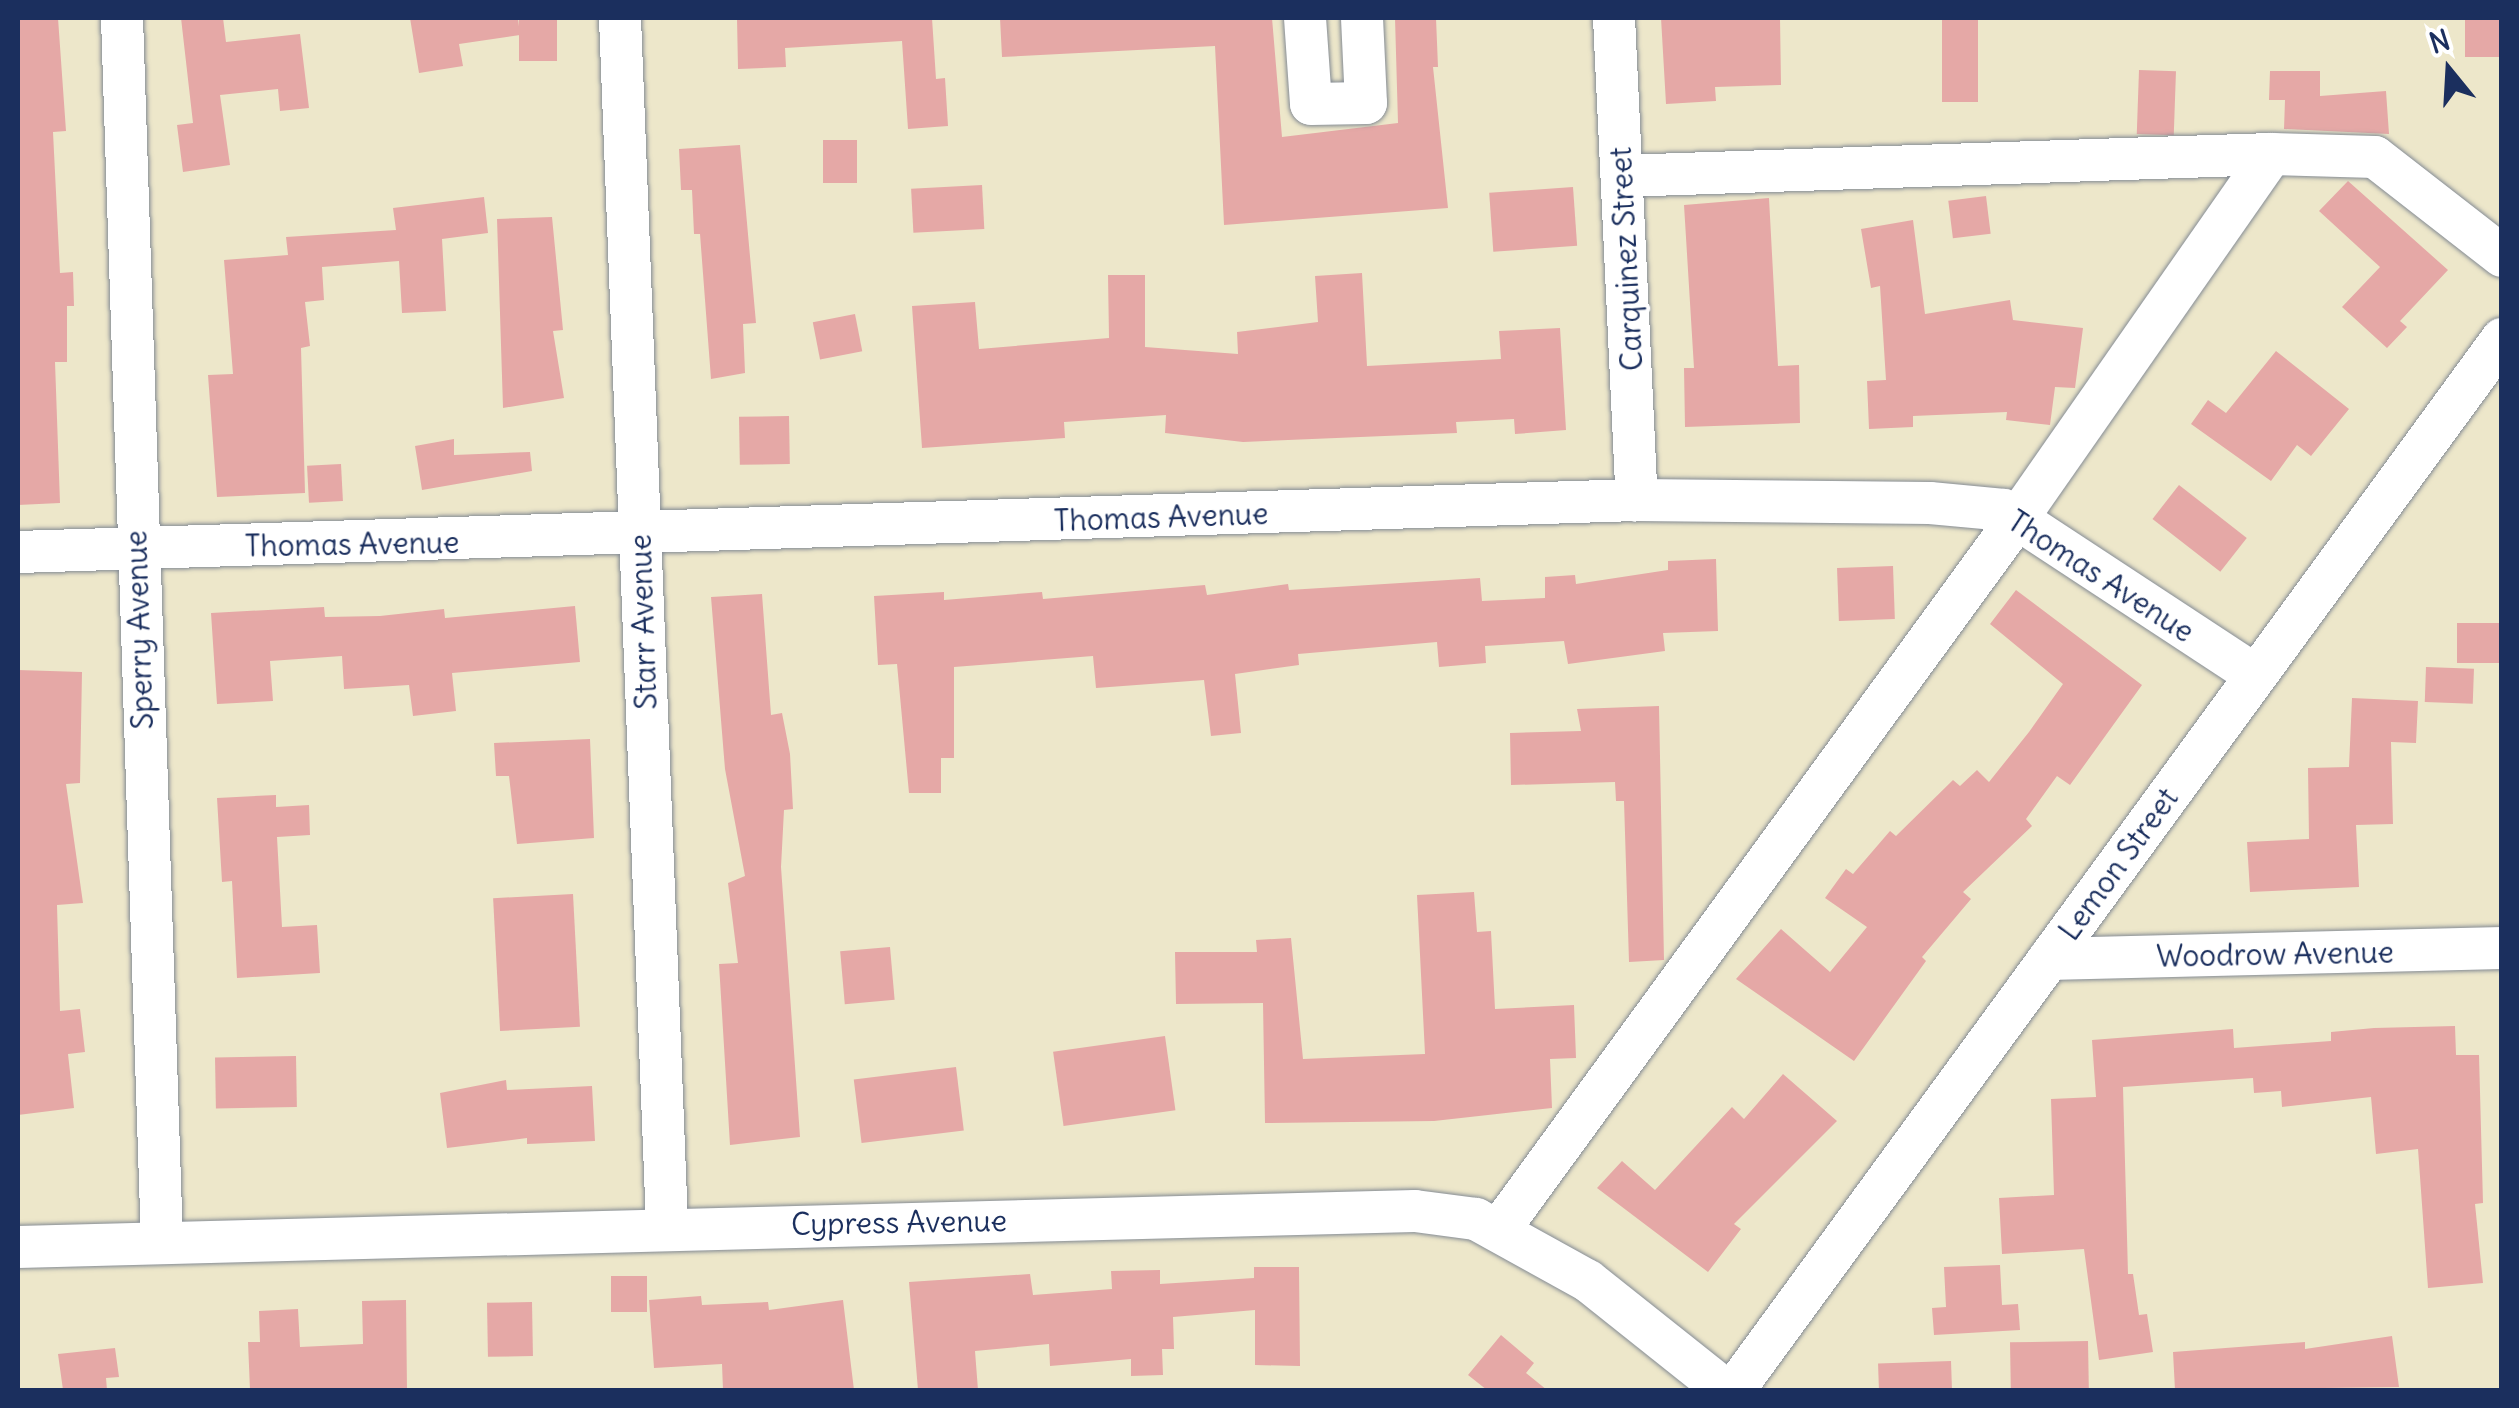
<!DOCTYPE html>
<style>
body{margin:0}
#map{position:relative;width:2519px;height:1408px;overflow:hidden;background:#ede7ca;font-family:Delius,sans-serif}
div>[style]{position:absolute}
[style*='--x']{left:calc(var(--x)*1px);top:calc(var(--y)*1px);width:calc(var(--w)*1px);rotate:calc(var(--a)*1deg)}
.building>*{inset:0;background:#e5a8a6;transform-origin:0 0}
.roads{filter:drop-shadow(0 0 2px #848b94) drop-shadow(0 0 2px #848b94)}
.minor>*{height:42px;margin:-21px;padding:0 21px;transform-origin:21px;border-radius:21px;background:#fff}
span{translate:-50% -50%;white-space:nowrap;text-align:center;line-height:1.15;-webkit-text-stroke:8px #fff;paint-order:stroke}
.street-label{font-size:30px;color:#1b2f5e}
.frame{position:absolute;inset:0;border:20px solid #1b2f5e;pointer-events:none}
.north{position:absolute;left:2399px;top:20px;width:100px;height:100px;-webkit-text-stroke:8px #fff;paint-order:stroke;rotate:342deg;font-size:28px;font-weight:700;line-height:40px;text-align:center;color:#1b2f5e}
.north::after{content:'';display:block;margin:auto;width:35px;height:45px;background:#1b2f5e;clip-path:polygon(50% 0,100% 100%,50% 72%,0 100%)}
</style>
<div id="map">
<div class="building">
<i style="clip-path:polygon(18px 18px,58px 18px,66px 131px,53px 132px,60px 273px,73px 272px,74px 306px,67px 306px,67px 362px,55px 362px,60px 503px,18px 505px)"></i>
<i style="clip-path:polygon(181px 18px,223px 18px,226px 42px,300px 34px,309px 108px,280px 111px,278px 89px,220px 95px,230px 165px,183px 172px,177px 125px,193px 123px)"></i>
<i style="clip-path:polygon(410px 18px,518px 18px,520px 35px,459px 44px,463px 66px,419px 73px)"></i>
<i style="left:519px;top:18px;width:38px;height:43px"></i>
<i style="clip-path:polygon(737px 18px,932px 18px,936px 79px,945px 78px,948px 126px,908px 129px,902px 41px,785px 48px,786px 67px,738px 69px)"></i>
<i style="clip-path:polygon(1000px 18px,1272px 18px,1282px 137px,1398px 123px,1395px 18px,1436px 18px,1438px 67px,1433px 67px,1448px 208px,1224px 225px,1215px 46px,1002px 57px)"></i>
<i style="clip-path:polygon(1661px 18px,1780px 18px,1781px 85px,1715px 87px,1716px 101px,1666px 104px)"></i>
<i style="left:1942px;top:18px;width:36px;height:84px"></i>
<i style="left:2465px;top:18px;width:37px;height:39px"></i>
<i style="left:2139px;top:70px;width:37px;height:64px;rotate:2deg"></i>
<i style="clip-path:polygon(2270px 71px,2320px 71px,2320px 96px,2386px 91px,2389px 134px,2284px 129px,2285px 100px,2269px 100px)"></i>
<i style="left:823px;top:140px;width:34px;height:43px"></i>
<i style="clip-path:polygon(740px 145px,756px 323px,743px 324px,745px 373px,711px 379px,700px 234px,694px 234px,692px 190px,681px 190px,679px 149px)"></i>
<i style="clip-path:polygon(2348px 181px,2448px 270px,2400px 321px,2407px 327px,2387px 348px,2342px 307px,2380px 267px,2319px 211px)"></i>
<i style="left:982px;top:185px;width:44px;height:71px;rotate:87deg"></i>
<i style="left:1573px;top:187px;width:59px;height:84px;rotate:86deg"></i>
<i style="left:1986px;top:196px;width:38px;height:38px;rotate:83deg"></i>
<i style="clip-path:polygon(484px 197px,488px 233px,442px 239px,446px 311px,402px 313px,399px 261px,322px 267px,324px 300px,305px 302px,310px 346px,301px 348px,305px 493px,217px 497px,208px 375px,233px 374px,224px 260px,288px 255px,286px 237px,396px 230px,393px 208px)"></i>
<i style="clip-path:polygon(1769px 198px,1778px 366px,1799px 365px,1800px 423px,1685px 427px,1684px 368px,1694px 368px,1684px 205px)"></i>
<i style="clip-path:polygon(552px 217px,563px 330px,553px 331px,564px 398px,503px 408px,497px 219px)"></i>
<i style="clip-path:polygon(1913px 220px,1925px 314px,2010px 300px,2013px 320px,2083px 328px,2075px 388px,2055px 387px,2050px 425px,2006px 420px,2007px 412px,1913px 416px,1913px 427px,1869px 429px,1867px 381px,1886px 380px,1880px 286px,1871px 288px,1861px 229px)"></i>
<i style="clip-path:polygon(1362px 273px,1367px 366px,1501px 359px,1499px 331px,1560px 328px,1566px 430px,1515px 434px,1514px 419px,1456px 422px,1457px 433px,1243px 442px,1165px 433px,1166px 415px,1064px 422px,1065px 438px,922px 448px,912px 306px,975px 302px,979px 349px,1109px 338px,1108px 275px,1145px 275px,1145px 347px,1238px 354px,1237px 332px,1318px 322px,1315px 276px)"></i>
<i style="left:855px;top:314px;width:38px;height:43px;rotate:79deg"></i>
<i style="clip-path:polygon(2276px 351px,2349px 409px,2311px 456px,2297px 445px,2271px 481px,2191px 424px,2208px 400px,2226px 413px)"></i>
<i style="left:789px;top:416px;width:48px;height:50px;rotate:89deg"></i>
<i style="clip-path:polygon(454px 439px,454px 455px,530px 452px,532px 471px,422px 490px,415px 446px)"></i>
<i style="left:341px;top:464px;width:37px;height:34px;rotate:87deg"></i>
<i style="left:2179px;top:485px;width:86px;height:43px;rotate:38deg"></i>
<i style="clip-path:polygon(1716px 559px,1718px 631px,1663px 633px,1665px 651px,1568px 664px,1564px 641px,1485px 646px,1486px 663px,1439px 667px,1437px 642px,1298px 654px,1299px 665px,1235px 674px,1241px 733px,1211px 736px,1204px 680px,1096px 688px,1093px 656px,954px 667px,954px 758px,941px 758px,941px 793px,909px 793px,897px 664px,878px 665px,874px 596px,944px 592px,944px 600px,1042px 592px,1043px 599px,1205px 585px,1207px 595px,1288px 584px,1289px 590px,1480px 578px,1482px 601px,1545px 598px,1545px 577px,1575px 575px,1576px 584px,1668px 570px,1668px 561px)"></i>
<i style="left:1893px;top:566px;width:53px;height:56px;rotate:88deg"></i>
<i style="clip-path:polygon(2016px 590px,2142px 685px,2070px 785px,2057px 776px,2026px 819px,2032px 826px,1963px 892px,1971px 899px,1922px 957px,1926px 961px,1854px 1061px,1736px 979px,1781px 929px,1830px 972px,1867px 927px,1825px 898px,1846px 869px,1853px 874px,1890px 831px,1896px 836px,1953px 780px,1960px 786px,1977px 770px,1989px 782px,2029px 732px,2063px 684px,1990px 624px)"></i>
<i style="clip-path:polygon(762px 594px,771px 715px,782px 713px,790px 754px,793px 809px,784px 810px,781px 867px,800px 1137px,730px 1145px,719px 964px,738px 963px,728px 883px,745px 876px,725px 769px,711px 597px)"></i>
<i style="clip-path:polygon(575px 606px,580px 662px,452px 673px,456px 711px,413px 716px,409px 685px,344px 689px,342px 656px,270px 661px,273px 701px,217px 704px,211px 613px,324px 607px,325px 617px,380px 616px,444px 609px,445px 618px)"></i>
<i style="left:2502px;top:623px;width:40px;height:45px;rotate:90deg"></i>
<i style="left:2426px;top:667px;width:48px;height:35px;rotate:2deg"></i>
<i style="clip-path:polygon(18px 670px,82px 672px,80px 783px,66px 784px,83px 903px,57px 905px,60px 1011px,80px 1009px,85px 1052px,68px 1054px,74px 1108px,18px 1115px)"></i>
<i style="clip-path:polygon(2352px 698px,2418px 701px,2416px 743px,2391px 742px,2393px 824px,2356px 825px,2359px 887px,2250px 892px,2247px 842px,2309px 839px,2308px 768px,2349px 767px)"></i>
<i style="clip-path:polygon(1659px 706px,1664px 960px,1629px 962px,1624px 801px,1616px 801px,1615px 782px,1511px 785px,1510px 733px,1581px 731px,1577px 709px)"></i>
<i style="clip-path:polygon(590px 739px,594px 838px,517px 844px,509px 776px,496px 776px,494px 743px)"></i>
<i style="clip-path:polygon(276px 795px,276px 807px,309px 805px,310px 835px,277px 837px,282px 927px,317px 925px,320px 973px,237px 978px,232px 881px,222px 882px,217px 798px)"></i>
<i style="clip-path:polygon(1474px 892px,1477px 932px,1491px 931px,1495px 1009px,1574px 1005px,1576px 1058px,1550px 1059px,1552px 1108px,1434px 1121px,1265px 1123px,1263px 1003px,1176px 1004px,1175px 952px,1257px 952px,1256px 940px,1291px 938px,1303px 1059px,1425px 1054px,1417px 895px)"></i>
<i style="left:573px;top:894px;width:133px;height:80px;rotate:87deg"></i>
<i style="left:890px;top:947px;width:53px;height:50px;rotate:85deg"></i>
<i style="clip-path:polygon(2455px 1026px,2456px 1055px,2479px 1055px,2483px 1203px,2475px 1204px,2483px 1283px,2428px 1288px,2418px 1149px,2376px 1154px,2371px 1097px,2282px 1107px,2281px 1091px,2254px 1093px,2253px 1078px,2123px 1087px,2128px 1274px,2133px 1274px,2139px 1315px,2147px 1314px,2153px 1352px,2099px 1360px,2084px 1249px,2002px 1254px,1999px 1198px,2054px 1195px,2051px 1099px,2096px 1097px,2092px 1040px,2233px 1029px,2234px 1048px,2331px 1041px,2331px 1032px,2374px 1028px)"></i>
<i style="left:1165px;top:1036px;width:75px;height:113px;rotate:82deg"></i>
<i style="left:296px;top:1056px;width:51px;height:81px;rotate:89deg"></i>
<i style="left:956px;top:1067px;width:64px;height:103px;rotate:83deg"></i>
<i style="clip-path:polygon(1783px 1074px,1837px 1121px,1734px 1224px,1741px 1229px,1708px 1272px,1597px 1188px,1622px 1161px,1655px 1190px,1732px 1107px,1744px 1119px)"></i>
<i style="clip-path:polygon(506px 1080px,507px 1090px,592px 1086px,595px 1141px,527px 1144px,527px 1138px,447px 1148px,440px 1093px)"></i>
<i style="clip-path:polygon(2000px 1265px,2002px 1305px,2018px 1304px,2020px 1330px,1934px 1335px,1932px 1308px,1946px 1307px,1944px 1267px)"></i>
<i style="clip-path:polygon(1254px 1267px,1299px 1267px,1300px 1366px,1255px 1365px,1255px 1310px,1173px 1317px,1174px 1349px,1162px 1349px,1163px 1375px,1131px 1376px,1131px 1359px,1050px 1366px,1049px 1344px,975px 1351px,978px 1390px,918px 1390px,909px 1282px,1030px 1274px,1033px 1295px,1112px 1289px,1111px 1271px,1160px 1270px,1160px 1284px,1254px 1278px)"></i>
<i style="left:647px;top:1276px;width:36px;height:36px;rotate:90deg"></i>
<i style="clip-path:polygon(701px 1296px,702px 1305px,768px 1302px,769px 1310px,843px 1300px,854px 1390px,723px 1390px,722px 1364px,654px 1368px,649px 1300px)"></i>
<i style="clip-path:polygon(406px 1300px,407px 1390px,250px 1390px,248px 1342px,260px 1342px,259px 1311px,298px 1309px,300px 1347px,363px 1344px,362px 1301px)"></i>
<i style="left:532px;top:1302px;width:54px;height:45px;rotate:89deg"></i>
<i style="clip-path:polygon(1501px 1335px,1534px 1363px,1526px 1373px,1547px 1390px,1487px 1390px,1468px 1375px)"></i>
<i style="clip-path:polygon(2392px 1336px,2399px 1387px,2175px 1390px,2173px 1352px,2305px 1342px,2305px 1349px)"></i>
<i style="left:2088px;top:1341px;width:49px;height:78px;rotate:89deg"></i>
<i style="clip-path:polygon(115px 1348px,119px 1377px,106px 1378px,107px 1390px,63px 1390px,58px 1354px)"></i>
<i style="left:1951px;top:1361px;width:29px;height:73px;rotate:88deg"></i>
</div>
<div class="roads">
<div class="minor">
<i style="--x:122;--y:18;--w:1225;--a:88.13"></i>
<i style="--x:620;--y:18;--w:1210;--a:87.77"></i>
<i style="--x:1305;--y:18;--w:86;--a:86"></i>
<i style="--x:1311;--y:104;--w:55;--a:-1"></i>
<i style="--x:1366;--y:103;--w:85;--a:-92.7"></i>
<i style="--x:1614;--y:18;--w:483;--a:87.3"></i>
<i style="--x:1622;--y:176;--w:650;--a:-1.94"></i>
<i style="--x:18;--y:552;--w:1620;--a:-1.84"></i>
<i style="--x:1637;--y:500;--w:293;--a:0.6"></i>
<i style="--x:1930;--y:503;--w:74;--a:5.4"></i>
<i style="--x:2004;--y:510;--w:300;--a:33.3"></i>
<i style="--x:2049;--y:959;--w:453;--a:-1.4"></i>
<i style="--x:1499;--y:1230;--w:880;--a:-53.92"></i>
<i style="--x:2017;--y:519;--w:445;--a:-55.1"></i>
<i style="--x:2272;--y:154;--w:103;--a:1.7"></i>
<i style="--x:2375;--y:157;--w:161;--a:37.9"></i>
<i style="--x:18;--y:1247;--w:1397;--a:-1.48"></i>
<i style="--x:1415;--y:1211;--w:62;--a:7.5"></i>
<i style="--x:1476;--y:1219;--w:128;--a:29"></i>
<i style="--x:1588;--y:1281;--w:175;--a:38.5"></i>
<i style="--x:1734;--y:1390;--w:1302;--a:-53.84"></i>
</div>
</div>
<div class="street-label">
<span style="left:1626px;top:259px;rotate:-93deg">Carquinez Street</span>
<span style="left:1161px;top:517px;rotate:-2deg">Thomas Avenue</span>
<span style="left:352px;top:544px;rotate:-1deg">Thomas Avenue</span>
<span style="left:2101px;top:576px;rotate:33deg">Thomas Avenue</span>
<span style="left:643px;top:622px;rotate:-92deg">Starr Avenue</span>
<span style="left:139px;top:630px;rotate:-92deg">Sperry Avenue</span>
<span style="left:2118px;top:864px;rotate:-54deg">Lemon Street</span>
<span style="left:2275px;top:954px;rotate:-1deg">Woodrow Avenue</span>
<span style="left:899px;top:1222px;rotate:-1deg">Cypress Avenue</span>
</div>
<div class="frame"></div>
<div class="north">N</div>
</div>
